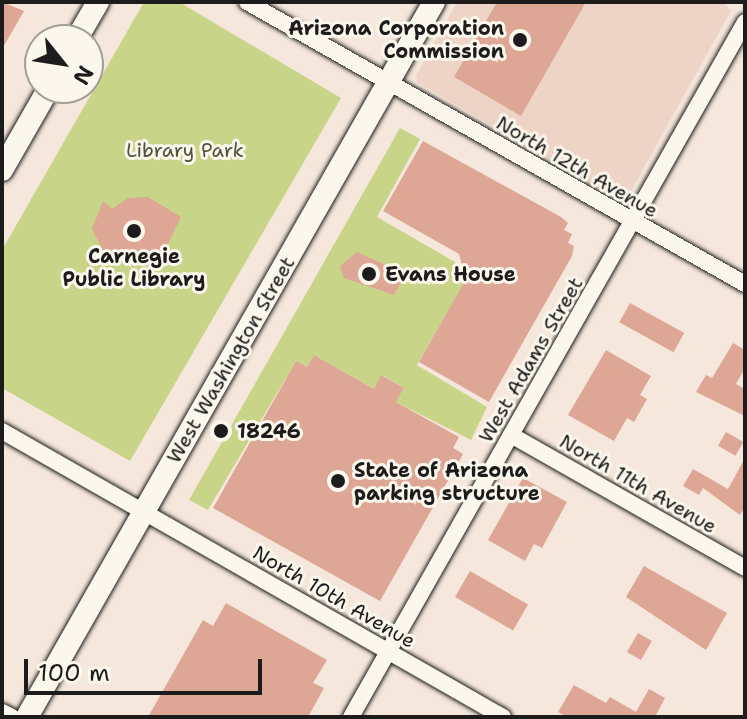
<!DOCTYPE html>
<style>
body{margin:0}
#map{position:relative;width:747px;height:719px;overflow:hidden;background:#f5e7db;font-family:"Shantell Sans",sans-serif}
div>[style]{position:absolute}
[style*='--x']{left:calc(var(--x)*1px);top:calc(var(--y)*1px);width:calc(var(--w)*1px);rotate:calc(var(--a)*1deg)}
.built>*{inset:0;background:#eed4c6}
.green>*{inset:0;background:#c8d589}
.building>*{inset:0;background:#dda695;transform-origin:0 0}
.roads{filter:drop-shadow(0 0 2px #1c1c1c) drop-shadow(0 0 2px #1c1c1c)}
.street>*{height:16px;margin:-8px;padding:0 8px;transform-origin:8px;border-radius:8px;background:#fbf7ec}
.secondary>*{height:22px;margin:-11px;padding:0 11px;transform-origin:11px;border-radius:11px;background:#fbf7ec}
.dots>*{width:22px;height:22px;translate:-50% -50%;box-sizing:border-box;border:4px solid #fbf7ec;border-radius:50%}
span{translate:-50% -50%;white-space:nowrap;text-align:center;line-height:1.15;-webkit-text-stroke:6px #fbf7ec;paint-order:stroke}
.poi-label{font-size:20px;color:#1c1c1c;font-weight:700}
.right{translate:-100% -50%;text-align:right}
.left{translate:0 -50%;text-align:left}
.park-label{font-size:20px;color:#50543d}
.street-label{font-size:20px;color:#1c1c1c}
.frame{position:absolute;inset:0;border:4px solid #1c1c1c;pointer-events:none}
.north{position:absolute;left:24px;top:24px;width:80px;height:80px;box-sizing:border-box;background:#fbf7ec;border:2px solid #a29f99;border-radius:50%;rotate:120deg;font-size:22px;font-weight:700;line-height:32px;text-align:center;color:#1c1c1c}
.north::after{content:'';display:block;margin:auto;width:28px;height:36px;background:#1c1c1c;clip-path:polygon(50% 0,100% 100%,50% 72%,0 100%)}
.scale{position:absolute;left:24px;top:659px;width:238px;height:36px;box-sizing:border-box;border:4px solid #1c1c1c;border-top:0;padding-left:10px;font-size:24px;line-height:28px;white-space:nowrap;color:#1c1c1c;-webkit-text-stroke:6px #fbf7ec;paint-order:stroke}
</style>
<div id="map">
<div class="built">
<i style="clip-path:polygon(457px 2px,724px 2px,731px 11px,631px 191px,619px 198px,417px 82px,416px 75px)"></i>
</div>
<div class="green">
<i style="clip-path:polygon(144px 2px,179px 2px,341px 98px,130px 461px,2px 388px,2px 250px)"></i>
<i style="clip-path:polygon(400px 128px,420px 139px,377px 217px,455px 262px,463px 285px,417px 365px,487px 407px,471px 440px,396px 402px,404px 388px,382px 375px,374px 389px,314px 355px,307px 367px,296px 361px,208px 510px,189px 500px)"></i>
</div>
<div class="building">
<i style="clip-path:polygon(2px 2px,24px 11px,2px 49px)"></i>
<i style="clip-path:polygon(497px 2px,586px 2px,521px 116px,454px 77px)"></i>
<i style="clip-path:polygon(423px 141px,561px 217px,568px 223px,564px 230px,572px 234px,568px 243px,574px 246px,572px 256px,489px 402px,419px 362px,466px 279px,459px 254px,383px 211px)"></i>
<i style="clip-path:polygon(148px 197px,181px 217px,163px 254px,152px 268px,117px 251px,108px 261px,92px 229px,103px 201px,112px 209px,128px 198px)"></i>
<i style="clip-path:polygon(357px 252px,397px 270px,394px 276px,402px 281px,394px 295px,344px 278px,340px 266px)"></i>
<i style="left:630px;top:303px;width:62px;height:22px;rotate:29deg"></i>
<i style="clip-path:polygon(733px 343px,745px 350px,745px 368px,736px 384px,745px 389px,745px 416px,696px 392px,706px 375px,712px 378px)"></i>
<i style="clip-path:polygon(606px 350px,651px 376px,640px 395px,647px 399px,634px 422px,627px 418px,614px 441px,568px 415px)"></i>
<i style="clip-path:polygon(314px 355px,374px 389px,381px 375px,404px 388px,396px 402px,459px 437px,453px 448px,463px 454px,380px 601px,213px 508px,296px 361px,307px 367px)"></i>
<i style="left:726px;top:432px;width:20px;height:16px;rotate:30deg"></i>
<i style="clip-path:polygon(745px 458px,745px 507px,740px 515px,703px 488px,699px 495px,683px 486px,693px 469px,728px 489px)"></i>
<i style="clip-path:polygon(523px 478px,567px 502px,542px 548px,534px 544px,525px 561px,488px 540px)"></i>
<i style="clip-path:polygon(644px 566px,727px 613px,706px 650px,626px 597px)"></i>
<i style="left:470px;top:571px;width:67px;height:30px;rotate:30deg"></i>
<i style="clip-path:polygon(226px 603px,327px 660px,313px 683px,324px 688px,308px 717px,148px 717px,203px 620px,213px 626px)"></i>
<i style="left:638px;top:633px;width:16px;height:22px;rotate:30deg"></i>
<i style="clip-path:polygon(574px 685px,606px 703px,610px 697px,636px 712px,649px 689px,665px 698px,655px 717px,567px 717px,558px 712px)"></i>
</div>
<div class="roads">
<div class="street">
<i style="--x:247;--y:2;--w:572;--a:29.52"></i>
<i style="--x:2;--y:431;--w:577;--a:29.72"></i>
<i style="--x:511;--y:435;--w:269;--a:29.6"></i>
<i style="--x:2;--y:712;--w:11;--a:27"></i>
<i style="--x:351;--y:717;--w:799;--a:-60.45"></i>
</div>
<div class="secondary">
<i style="--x:76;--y:40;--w:44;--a:-59.9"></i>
<i style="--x:2;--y:170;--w:95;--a:-60.2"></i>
<i style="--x:27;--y:717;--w:823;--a:-60.35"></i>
</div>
</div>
<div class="dots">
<i style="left:520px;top:40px;background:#1c1c1c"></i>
<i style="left:134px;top:231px;background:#1c1c1c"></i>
<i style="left:369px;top:274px;background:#1c1c1c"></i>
<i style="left:221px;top:431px;background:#1c1c1c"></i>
<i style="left:338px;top:481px;background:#1c1c1c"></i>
</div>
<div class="poi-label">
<span class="right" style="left:504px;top:40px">Arizona Corporation<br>Commission</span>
<span style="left:134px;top:268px">Carnegie<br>Public Library</span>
<span class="left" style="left:385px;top:274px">Evans House</span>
<span class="left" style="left:237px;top:431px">18246</span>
<span class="left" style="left:354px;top:482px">State of Arizona<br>parking structure</span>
</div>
<div class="park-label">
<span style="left:185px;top:150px">Library Park</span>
</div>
<div class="street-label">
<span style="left:577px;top:167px;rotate:30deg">North 12th Avenue</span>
<span style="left:231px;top:360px;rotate:-60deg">West Washington Street</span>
<span style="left:531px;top:360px;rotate:-60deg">West Adams Street</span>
<span style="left:638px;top:484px;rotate:30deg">North 11th Avenue</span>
<span style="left:334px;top:597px;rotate:30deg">North 10th Avenue</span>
</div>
<div class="frame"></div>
<div class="north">N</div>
<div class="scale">100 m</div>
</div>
